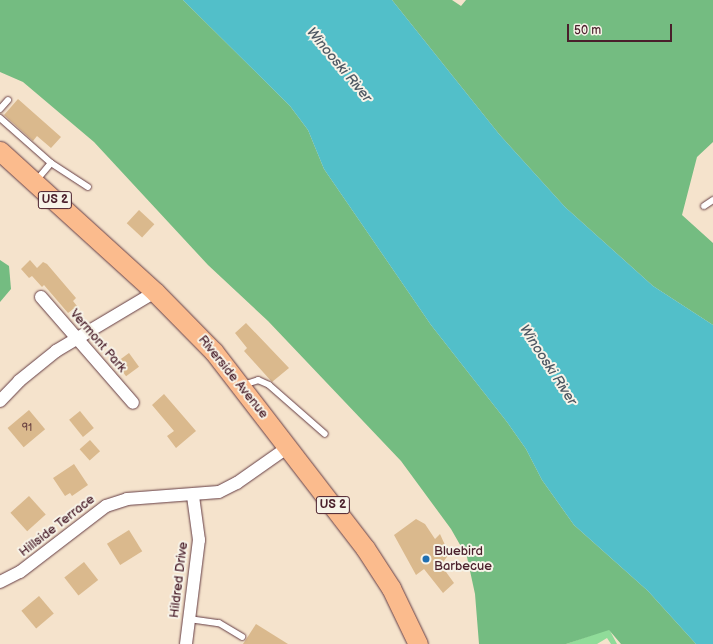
<!DOCTYPE html>
<style>
body{margin:0}
#map{position:relative;width:713px;height:644px;overflow:hidden;background:#f5e3cc;font-family:"Balsamiq Sans",sans-serif}
div>[style]{position:absolute}
[style*='--x']{left:calc(var(--x)*1px);top:calc(var(--y)*1px);width:calc(var(--w)*1px);rotate:calc(var(--a)*1deg)}
.green>*{inset:0;background:#90dc99}
.forest>*{inset:0;background:#74bc81}
.water>*{inset:0;background:#52bfc9}
.building>*{inset:0;background:#dab98d;transform-origin:0 0}
.roads{filter:drop-shadow(0 0 1px #643c43) drop-shadow(0 0 1px #643c43)}
.service>*{height:6px;margin:-3px;padding:0 3px;transform-origin:3px;border-radius:3px;background:#fff}
.minor>*{height:12px;margin:-6px;padding:0 6px;transform-origin:6px;border-radius:6px;background:#fff}
.primary>*{height:19px;margin:-9.5px;padding:0 9.5px;transform-origin:9.5px;border-radius:9.5px;background:#fbbb8d}
.dots>*{width:11px;height:11px;translate:-50% -50%;box-sizing:border-box;border:2px solid #f7f3e8;border-radius:50%}
span{translate:-50% -50%;white-space:nowrap;text-align:center;line-height:1.15;-webkit-text-stroke:4px #f7f3e8;paint-order:stroke}
.number-label{font-size:11px;color:#6e4644}
.number-label span{-webkit-text-stroke-width:0}
.shield-label span{padding:1px 3px;background:#f7f3e8;border:1px solid;border-radius:3px;-webkit-text-stroke-width:0}
.shield-label{font-size:12px;color:#4a1f2b;font-weight:700}
.street-label{font-size:13px;color:#4a1f2b}
.poi-label{font-size:13px;color:#4a1f2b}
.left{translate:0 -50%;text-align:left}
.water-label{font-size:14px;color:#4d5762;font-style:italic}
.scale{position:absolute;left:567px;top:24px;width:105px;height:18px;box-sizing:border-box;border:2px solid #4a1f2b;border-top:0;padding-left:5px;font-size:12px;line-height:14px;white-space:nowrap;color:#4a1f2b;-webkit-text-stroke:3px #f7f3e8;paint-order:stroke}
</style>
<div id="map">
<div class="green">
<i style="clip-path:polygon(609px 629px,617px 644px,611px 644px,607px 638px,597px 644px,566px 644px)"></i>
</div>
<div class="forest">
<i style="clip-path:polygon(0 0,183px 0,290px 106px,308px 130px,324px 169px,431px 325px,507px 422px,526px 449px,542px 480px,574px 525px,648px 591px,696px 644px,621px 644px,609px 630px,566px 644px,479px 644px,475px 594px,467px 557px,451px 529px,401px 461px,268px 321px,208px 265px,94px 142px,23px 82px,0 72px)"></i>
<i style="clip-path:polygon(392px 0,452px 0,461px 6px,466px 0,713px 0,713px 142px,697px 157px,682px 215px,713px 243px,713px 325px,653px 286px,565px 207px,499px 134px)"></i>
<i style="clip-path:polygon(0 260px,9px 266px,11px 289px,0 302px)"></i>
</div>
<div class="water">
<i style="clip-path:polygon(183px 0,392px 0,499px 134px,565px 207px,653px 286px,713px 325px,713px 644px,696px 644px,648px 591px,574px 525px,542px 480px,526px 449px,507px 422px,431px 325px,324px 169px,308px 130px,290px 106px)"></i>
</div>
<div class="building">
<i style="clip-path:polygon(18px 99px,61px 137px,51px 148px,37px 136px,33px 141px,4px 115px)"></i>
<i style="left:139px;top:210px;width:21px;height:18px;rotate:43deg"></i>
<i style="clip-path:polygon(30px 260px,37px 268px,43px 262px,47px 264px,76px 298px,73px 301px,77px 306px,68px 313px,44px 285px,42px 287px,32px 276px,29px 278px,21px 269px)"></i>
<i style="clip-path:polygon(246px 323px,289px 368px,272px 382px,244px 351px,247px 348px,235px 333px)"></i>
<i style="left:129px;top:353px;width:17px;height:16px;rotate:54deg"></i>
<i style="clip-path:polygon(164px 394px,196px 431px,176px 448px,167px 436px,174px 431px,152px 405px)"></i>
<i style="left:29px;top:410px;width:25px;height:28px;rotate:50deg"></i>
<i style="left:80px;top:411px;width:22px;height:14px;rotate:51deg"></i>
<i style="left:90px;top:440px;width:15px;height:14px;rotate:48deg"></i>
<i style="clip-path:polygon(74px 464px,88px 485px,72px 496px,70px 493px,65px 496px,53px 478px)"></i>
<i style="left:29px;top:496px;width:25px;height:25px;rotate:48deg"></i>
<i style="clip-path:polygon(416px 519px,425px 524px,435px 539px,440px 534px,449px 554px,441px 565px,454px 583px,443px 593px,424px 569px,416px 575px,394px 535px)"></i>
<i style="left:129px;top:530px;width:25px;height:26px;rotate:58deg"></i>
<i style="left:84px;top:562px;width:23px;height:25px;rotate:52deg"></i>
<i style="left:39px;top:596px;width:23px;height:23px;rotate:50deg"></i>
<i style="clip-path:polygon(256px 624px,288px 644px,243px 644px)"></i>
</div>
<div class="roads">
<div class="service">
<i style="--x:0;--y:109;--w:12;--a:-48"></i>
<i style="--x:0;--y:118;--w:68;--a:41.4"></i>
<i style="--x:51;--y:163;--w:23;--a:130"></i>
<i style="--x:51;--y:163;--w:44;--a:33"></i>
<i style="--x:704;--y:206;--w:11;--a:-34"></i>
<i style="--x:243;--y:385;--w:16;--a:-18"></i>
<i style="--x:258;--y:380;--w:12;--a:24"></i>
<i style="--x:269;--y:385;--w:74;--a:41.2"></i>
<i style="--x:189;--y:619;--w:30;--a:8"></i>
<i style="--x:219;--y:623;--w:27;--a:31"></i>
</div>
<div class="minor">
<i style="--x:41;--y:297;--w:140;--a:49"></i>
<i style="--x:0;--y:401;--w:28;--a:-46"></i>
<i style="--x:19;--y:381;--w:48;--a:-39"></i>
<i style="--x:56;--y:351;--w:115;--a:-30.8"></i>
<i style="--x:0;--y:582;--w:22;--a:-27"></i>
<i style="--x:20;--y:572;--w:108;--a:-37.5"></i>
<i style="--x:106;--y:506;--w:22;--a:-18"></i>
<i style="--x:127;--y:499;--w:92;--a:-4.4"></i>
<i style="--x:219;--y:492;--w:20;--a:-27"></i>
<i style="--x:237;--y:483;--w:62;--a:-35.2"></i>
<i style="--x:186;--y:644;--w:105;--a:-82.9"></i>
<i style="--x:199;--y:540;--w:44;--a:-97.8"></i>
</div>
<div class="primary">
<i style="--x:0;--y:151;--w:210;--a:42.3"></i>
<i style="--x:155;--y:292;--w:84;--a:45.5"></i>
<i style="--x:214;--y:352;--w:247;--a:52.4"></i>
<i style="--x:365;--y:548;--w:48;--a:57"></i>
<i style="--x:391;--y:588;--w:62;--a:64.3"></i>
</div>
</div>
<div class="dots">
<i style="left:426px;top:559px;background:#1f6fb2"></i>
</div>
<div class="number-label">
<span style="left:27px;top:428px">91</span>
</div>
<div class="shield-label">
<span style="left:55px;top:200px">US 2</span>
<span style="left:333px;top:505px">US 2</span>
</div>
<div class="street-label">
<span style="left:98px;top:341px;rotate:49deg">Vermont Park</span>
<span style="left:233px;top:377px;rotate:51deg">Riverside Avenue</span>
<span style="left:57px;top:526px;rotate:-38deg">Hillside Terrace</span>
<span style="left:179px;top:580px;rotate:-83deg">Hildred Drive</span>
</div>
<div class="poi-label">
<span class="left" style="left:434px;top:559px">Bluebird<br>Barbecue</span>
</div>
<div class="water-label">
<span style="left:339px;top:65px;rotate:50deg">Winooski River</span>
<span style="left:548px;top:365px;rotate:57deg">Winooski River</span>
</div>
<div class="scale">50 m</div>
</div>
